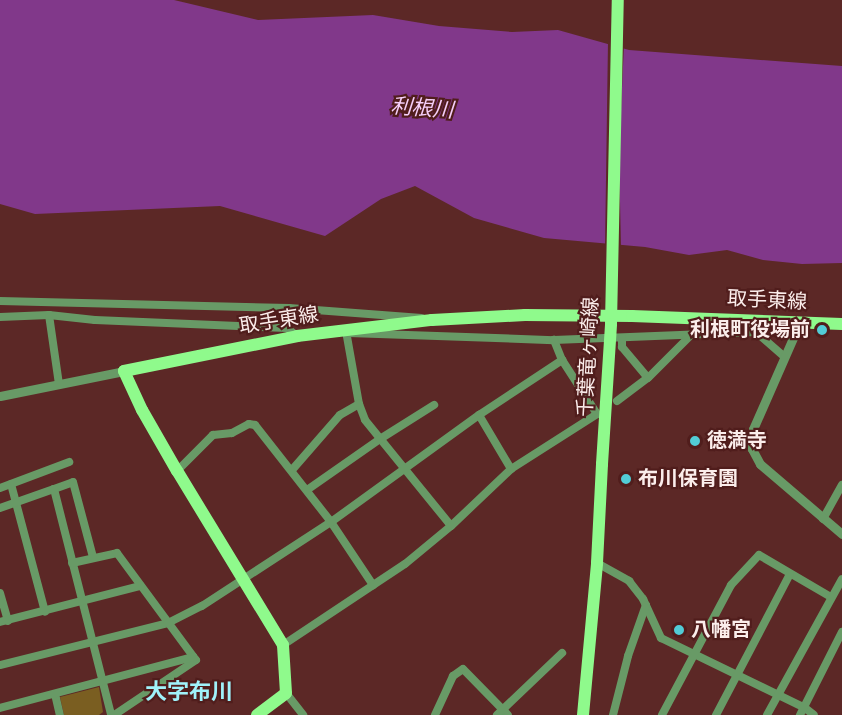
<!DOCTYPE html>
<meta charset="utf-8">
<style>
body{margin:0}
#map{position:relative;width:842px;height:715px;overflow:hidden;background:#5c2826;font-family:"Sofia Sans Condensed","Noto Sans JP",sans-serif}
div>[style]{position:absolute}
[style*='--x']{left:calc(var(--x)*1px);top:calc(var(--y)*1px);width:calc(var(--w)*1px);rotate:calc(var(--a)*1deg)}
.green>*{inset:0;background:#7a5e21}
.water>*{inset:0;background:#81388a}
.pier>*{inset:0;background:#5c2826}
.minor>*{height:8px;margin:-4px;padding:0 4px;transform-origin:4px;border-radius:4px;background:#689a66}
.tertiary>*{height:9px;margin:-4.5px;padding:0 4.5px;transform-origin:4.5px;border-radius:4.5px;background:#689a66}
.primary>*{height:12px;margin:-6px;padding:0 6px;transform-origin:6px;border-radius:6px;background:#8ffa8c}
.primary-bridge>*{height:12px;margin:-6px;padding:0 6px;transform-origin:6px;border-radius:6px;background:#8ffa8c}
.dots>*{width:16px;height:16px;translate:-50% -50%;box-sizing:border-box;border:3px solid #501d1c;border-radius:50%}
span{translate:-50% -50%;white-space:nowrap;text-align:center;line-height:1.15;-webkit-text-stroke:4.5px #501d1c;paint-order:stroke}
.street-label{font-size:20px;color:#fbedeb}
.poi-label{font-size:20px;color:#fbedeb;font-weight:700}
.right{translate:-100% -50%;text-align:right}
.left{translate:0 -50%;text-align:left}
.water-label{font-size:21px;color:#f6cffa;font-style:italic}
.quarter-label{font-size:22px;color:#a0f2fa;font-weight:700}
</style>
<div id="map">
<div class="green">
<i style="clip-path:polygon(99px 687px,103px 712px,99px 715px,64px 715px,60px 697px)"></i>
</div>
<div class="water">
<i style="clip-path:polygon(0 0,174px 0,258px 20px,373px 15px,439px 26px,512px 32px,558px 30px,629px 50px,842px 66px,842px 263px,802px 264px,763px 260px,727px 250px,689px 255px,645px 247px,544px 238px,474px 218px,415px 186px,381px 199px,325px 236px,220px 206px,35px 214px,0 204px)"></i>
</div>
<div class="pier">
<i style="clip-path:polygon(608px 41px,624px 45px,619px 153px,621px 248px,605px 247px)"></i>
</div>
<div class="minor">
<i style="--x:0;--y:301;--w:289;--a:1.4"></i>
<i style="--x:289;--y:308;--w:133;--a:4.3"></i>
<i style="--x:49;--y:315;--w:70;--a:81.8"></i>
<i style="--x:0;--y:317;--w:49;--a:-2.3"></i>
<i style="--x:49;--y:315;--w:46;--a:6.2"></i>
<i style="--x:95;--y:320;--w:192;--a:2.4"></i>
<i style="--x:287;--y:328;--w:13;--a:39"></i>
<i style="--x:346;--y:331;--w:74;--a:79.9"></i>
<i style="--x:359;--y:404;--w:17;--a:69"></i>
<i style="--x:365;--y:420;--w:136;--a:50.9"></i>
<i style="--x:349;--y:333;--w:205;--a:2"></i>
<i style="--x:554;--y:340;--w:202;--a:-2.3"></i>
<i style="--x:756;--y:332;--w:38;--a:41"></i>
<i style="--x:622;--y:338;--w:9;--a:90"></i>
<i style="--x:622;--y:347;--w:40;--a:50"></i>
<i style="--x:617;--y:401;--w:39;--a:-37"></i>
<i style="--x:648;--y:378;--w:59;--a:-45"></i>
<i style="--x:479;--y:415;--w:63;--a:59.3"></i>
<i style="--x:292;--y:470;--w:73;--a:-48.9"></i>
<i style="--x:340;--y:415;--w:22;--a:-30"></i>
<i style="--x:177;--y:471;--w:51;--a:-45"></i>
<i style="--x:213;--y:435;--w:19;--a:-6"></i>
<i style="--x:232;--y:433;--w:19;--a:-28"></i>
<i style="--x:249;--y:424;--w:6;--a:9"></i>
<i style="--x:255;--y:425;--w:123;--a:51.9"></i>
<i style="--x:331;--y:522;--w:76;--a:56.3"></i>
<i style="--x:11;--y:484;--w:132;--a:75.1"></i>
<i style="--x:0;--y:488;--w:74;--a:-20.6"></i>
<i style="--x:54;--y:489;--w:20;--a:-20"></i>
<i style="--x:73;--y:482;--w:78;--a:75.1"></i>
<i style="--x:307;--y:490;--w:89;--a:-34.9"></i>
<i style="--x:380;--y:439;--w:64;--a:-32.2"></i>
<i style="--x:0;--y:508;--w:57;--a:-19.4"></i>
<i style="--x:54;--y:489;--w:233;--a:75.8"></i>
<i style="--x:823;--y:519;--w:39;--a:-61"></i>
<i style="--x:72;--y:563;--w:46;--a:-12.5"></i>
<i style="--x:117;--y:553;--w:133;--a:53.6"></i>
<i style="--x:196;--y:660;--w:99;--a:146.1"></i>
<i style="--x:597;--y:563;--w:37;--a:29"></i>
<i style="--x:629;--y:581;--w:23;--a:52"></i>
<i style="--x:643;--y:599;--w:43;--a:65.2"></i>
<i style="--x:661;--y:638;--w:160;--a:25.9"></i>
<i style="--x:805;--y:708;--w:11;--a:38"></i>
<i style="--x:0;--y:593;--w:29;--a:74"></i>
<i style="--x:0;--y:622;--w:145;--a:-14.4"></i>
<i style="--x:283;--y:645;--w:146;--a:-33.6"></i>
<i style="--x:405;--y:564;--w:60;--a:-39.6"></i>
<i style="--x:451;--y:526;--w:83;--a:-43.5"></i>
<i style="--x:511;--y:469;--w:102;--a:-32.6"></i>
<i style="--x:597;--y:414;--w:64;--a:-122.9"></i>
<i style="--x:562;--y:360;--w:22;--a:-112"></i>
<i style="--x:0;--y:665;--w:173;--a:-14"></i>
<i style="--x:168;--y:623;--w:38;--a:-27"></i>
<i style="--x:202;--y:606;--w:154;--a:-33.1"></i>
<i style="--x:331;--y:522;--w:183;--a:-35.9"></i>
<i style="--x:479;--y:415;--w:100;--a:-33.5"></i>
<i style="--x:286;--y:693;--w:28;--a:52"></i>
<i style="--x:55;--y:694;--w:22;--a:77"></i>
<i style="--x:0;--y:708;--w:200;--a:-14.8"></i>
<i style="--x:435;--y:715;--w:43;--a:-65.2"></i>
<i style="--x:453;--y:676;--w:12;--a:-35"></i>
<i style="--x:463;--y:669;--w:64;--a:45.6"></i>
<i style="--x:497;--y:715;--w:90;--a:-43.6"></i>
<i style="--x:613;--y:715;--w:61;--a:-75.7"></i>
<i style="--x:628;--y:656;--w:54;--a:-70.6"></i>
<i style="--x:662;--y:715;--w:147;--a:-62"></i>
<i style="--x:731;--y:585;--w:41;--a:-47"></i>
<i style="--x:759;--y:555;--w:83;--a:30.3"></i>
<i style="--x:716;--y:715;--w:159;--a:-62.3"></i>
<i style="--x:767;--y:715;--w:155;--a:-61.1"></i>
<i style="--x:800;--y:715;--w:93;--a:-63.2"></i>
</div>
<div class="tertiary">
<i style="--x:800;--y:322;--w:117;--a:113.7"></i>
<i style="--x:753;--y:429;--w:20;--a:93"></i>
<i style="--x:752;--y:449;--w:17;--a:62"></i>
<i style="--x:760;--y:464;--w:108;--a:40.5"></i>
<i style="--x:0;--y:396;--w:126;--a:-11.4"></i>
</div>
<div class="primary">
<i style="--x:611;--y:323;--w:323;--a:-88.8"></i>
<i style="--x:257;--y:715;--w:36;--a:-37"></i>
<i style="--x:286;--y:693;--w:48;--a:-93.6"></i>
<i style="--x:283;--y:645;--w:204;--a:-121.3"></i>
<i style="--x:177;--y:471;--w:70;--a:-119.8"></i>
<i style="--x:142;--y:410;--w:43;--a:-114.8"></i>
<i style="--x:124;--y:371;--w:177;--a:-11.4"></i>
<i style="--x:297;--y:336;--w:136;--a:-6.8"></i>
<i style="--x:432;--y:320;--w:93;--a:-3.1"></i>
<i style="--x:525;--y:315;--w:107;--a:0.5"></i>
<i style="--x:632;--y:316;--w:210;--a:2.2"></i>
<i style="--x:583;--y:715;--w:153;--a:-84.7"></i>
<i style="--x:597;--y:563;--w:99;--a:-87.1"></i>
</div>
<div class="primary-bridge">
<i style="--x:602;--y:464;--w:140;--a:-86.3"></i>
</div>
<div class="dots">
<i style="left:822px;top:330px;background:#52ccd6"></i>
<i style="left:695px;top:441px;background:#52ccd6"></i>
<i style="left:626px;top:479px;background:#52ccd6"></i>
<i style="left:679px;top:630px;background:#52ccd6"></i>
</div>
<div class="street-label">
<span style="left:767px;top:301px;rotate:3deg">取手東線</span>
<span style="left:279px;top:321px;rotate:-9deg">取手東線</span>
<span style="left:589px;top:357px;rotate:-87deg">千葉竜ヶ崎線</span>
</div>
<div class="poi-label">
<span class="right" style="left:810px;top:330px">利根町役場前</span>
<span class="left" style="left:707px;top:441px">徳満寺</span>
<span class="left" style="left:638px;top:479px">布川保育園</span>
<span class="left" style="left:691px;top:630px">八幡宮</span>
</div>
<div class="water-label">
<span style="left:422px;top:109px;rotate:4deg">利根川</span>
</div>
<div class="quarter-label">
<span style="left:189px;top:693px">大字布川</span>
</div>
</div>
